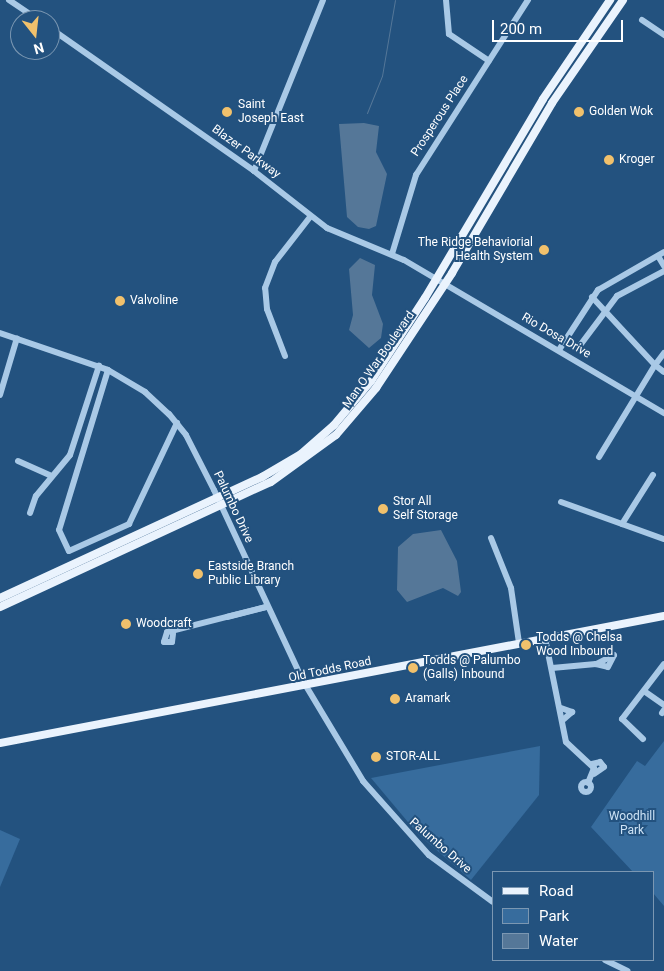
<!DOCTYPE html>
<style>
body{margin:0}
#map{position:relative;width:664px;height:971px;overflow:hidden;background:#23527f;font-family:Roboto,sans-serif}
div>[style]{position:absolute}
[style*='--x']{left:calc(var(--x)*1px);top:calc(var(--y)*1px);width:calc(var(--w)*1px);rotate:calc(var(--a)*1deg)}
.green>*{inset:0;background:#376c9d}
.water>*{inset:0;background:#557798}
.stream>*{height:1px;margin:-0.5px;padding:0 0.5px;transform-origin:0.5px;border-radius:0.5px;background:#557798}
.minor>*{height:6px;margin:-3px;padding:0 3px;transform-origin:3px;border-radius:3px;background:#a9c9e6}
.minor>.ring{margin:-3px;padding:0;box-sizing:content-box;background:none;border:6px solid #a9c9e6;border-radius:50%}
.major>*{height:8px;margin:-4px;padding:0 4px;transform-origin:4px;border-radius:4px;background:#eaf3fd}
.dots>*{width:14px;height:14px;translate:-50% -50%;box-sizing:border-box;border:2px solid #23527f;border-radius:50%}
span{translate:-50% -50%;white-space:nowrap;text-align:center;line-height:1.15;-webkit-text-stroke:4px #23527f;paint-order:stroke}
.poi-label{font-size:12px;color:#fff}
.left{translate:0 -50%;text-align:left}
.right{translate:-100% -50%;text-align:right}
.street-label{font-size:12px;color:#fff}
.park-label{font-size:12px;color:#cce2f5}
.legend{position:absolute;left:492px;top:871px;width:162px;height:90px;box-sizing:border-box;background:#23527f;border:1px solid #7b97b2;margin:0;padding:6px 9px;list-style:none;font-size:15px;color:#fff}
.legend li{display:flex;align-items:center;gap:10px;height:25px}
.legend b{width:25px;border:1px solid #7b97b2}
.north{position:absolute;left:10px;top:10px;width:50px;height:50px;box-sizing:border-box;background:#23527f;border:1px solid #7b97b2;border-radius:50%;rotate:164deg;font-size:14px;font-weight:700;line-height:20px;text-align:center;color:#fff}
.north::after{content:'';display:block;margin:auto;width:18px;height:22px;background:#f1c16c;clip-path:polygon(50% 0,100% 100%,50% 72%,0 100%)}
.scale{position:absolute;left:492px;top:20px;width:131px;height:22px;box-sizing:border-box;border:2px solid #fff;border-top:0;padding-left:6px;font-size:15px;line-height:18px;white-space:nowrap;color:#fff;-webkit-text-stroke:4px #23527f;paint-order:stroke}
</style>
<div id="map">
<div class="green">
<i style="clip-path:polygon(664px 741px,664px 906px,653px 893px,653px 872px,633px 872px,591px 827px,637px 761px,645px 766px)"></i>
<i style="clip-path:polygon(540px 746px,539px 795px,471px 880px,418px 834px,371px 778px)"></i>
<i style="clip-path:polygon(0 830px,20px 839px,0 887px)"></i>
</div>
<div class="water">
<i style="clip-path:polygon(364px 123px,379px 126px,376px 152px,387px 174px,376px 226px,369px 229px,358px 227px,347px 217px,339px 124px)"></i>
<i style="clip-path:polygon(360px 258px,375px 265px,372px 295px,383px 324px,381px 338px,369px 348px,349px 330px,353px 315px,349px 269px)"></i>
<i style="clip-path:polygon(441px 530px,457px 561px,461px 592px,458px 596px,443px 588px,407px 602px,397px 590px,398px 547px,413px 534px)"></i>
</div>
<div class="stream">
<i style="--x:367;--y:113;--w:40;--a:-68"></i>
<i style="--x:382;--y:76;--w:77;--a:-80.3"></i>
</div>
<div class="minor">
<i style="--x:9;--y:0;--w:36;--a:34"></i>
<i style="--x:446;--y:0;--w:34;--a:85"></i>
<i style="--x:449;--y:34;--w:48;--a:34"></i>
<i style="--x:642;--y:20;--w:27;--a:34"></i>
<i style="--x:50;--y:28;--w:249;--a:35"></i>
<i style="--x:254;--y:171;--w:93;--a:38"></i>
<i style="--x:327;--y:228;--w:83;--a:22.6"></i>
<i style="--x:404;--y:260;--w:302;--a:30.5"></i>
<i style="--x:254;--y:171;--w:184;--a:-68"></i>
<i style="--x:392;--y:254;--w:83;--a:-73.1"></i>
<i style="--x:416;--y:175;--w:208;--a:-57.4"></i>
<i style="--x:658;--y:256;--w:12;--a:59"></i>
<i style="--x:592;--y:297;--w:93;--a:47.2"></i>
<i style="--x:655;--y:365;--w:15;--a:-53"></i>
<i style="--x:0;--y:333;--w:114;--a:18.9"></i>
<i style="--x:108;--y:370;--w:43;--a:30.7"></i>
<i style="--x:145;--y:392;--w:33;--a:43"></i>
<i style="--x:169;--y:414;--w:27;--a:51"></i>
<i style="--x:186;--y:435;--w:62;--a:63"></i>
<i style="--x:214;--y:490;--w:211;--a:65"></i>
<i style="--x:303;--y:681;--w:117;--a:59"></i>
<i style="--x:363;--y:781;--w:99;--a:48.3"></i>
<i style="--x:429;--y:855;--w:79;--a:36.3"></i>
<i style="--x:578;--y:348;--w:65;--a:-53.1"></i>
<i style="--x:617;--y:296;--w:53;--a:-28"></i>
<i style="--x:559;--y:350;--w:72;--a:-57"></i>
<i style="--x:598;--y:290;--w:76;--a:-29.9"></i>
<i style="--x:285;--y:356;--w:50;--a:-111"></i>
<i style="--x:267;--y:309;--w:21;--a:-95"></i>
<i style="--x:265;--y:288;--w:28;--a:-69"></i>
<i style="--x:275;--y:262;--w:57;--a:-52.1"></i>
<i style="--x:108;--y:370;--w:167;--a:107"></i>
<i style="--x:59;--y:530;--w:23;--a:65"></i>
<i style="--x:69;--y:551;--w:66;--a:-24.2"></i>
<i style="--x:129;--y:524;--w:112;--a:-64.6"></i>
<i style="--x:0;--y:395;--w:59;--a:-73.4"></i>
<i style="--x:599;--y:457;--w:108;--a:-58.7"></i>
<i style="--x:655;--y:365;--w:11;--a:38"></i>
<i style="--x:18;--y:461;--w:35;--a:24"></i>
<i style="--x:561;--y:502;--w:109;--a:19.8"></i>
<i style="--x:30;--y:513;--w:18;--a:-71"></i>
<i style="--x:36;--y:496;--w:53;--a:-50.3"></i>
<i style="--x:70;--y:455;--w:94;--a:-72"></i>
<i style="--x:622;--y:524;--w:58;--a:-57.7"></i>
<i style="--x:491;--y:538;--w:54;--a:68.2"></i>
<i style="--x:511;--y:588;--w:56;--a:81.7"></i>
<i style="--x:227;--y:617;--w:40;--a:-14.4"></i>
<i style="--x:173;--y:634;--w:8;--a:97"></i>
<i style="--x:172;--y:642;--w:8;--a:180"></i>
<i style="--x:164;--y:642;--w:10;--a:-73"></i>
<i style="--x:167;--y:632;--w:102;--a:-14.2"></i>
<i style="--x:545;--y:638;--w:106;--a:78.6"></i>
<i style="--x:566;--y:742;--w:38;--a:43"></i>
<i style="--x:594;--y:768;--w:16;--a:112"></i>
<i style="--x:552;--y:668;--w:44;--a:-5.2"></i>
<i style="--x:596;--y:664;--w:12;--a:14"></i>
<i style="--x:608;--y:667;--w:13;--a:-63"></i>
<i style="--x:614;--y:655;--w:20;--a:153"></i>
<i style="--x:644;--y:691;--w:24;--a:35"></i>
<i style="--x:561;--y:708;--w:12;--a:20"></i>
<i style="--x:572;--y:712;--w:11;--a:139"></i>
<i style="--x:662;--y:713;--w:4;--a:-56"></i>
<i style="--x:643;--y:739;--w:29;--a:-136"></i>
<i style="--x:622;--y:719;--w:69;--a:-52.6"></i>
<i style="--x:592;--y:764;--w:8;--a:-14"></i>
<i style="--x:600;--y:762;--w:6;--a:51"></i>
<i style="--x:604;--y:767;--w:12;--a:145"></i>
<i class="ring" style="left:581px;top:782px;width:4px;height:4px"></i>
<i style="--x:605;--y:960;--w:25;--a:26"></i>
</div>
<div class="major">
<i style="--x:0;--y:598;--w:289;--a:-24.8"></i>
<i style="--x:262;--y:477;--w:45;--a:-30.5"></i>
<i style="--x:301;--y:454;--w:44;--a:-41.3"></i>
<i style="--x:334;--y:425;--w:57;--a:-49.9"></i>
<i style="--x:371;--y:381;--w:99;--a:-57"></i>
<i style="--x:425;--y:298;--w:231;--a:-59.3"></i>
<i style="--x:543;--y:99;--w:120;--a:-55.9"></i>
<i style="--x:0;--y:607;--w:298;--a:-24.8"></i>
<i style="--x:271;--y:482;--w:80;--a:-35.9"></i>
<i style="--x:336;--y:435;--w:62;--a:-49.6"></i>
<i style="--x:376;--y:388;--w:138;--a:-56.5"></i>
<i style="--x:452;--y:273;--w:197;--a:-59.5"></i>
<i style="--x:552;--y:103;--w:125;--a:-55.4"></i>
<i style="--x:0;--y:743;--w:676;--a:-10.83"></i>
</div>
<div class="dots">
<i style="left:227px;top:112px;background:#f1c16c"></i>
<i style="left:579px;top:112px;background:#f1c16c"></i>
<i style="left:609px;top:160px;background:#f1c16c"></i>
<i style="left:544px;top:250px;background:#f1c16c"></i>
<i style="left:120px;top:301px;background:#f1c16c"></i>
<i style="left:383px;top:509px;background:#f1c16c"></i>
<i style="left:198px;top:574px;background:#f1c16c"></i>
<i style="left:126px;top:624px;background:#f1c16c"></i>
<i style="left:526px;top:645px;background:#f1c16c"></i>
<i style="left:413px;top:668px;background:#f1c16c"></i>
<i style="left:395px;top:699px;background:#f1c16c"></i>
<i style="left:376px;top:757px;background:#f1c16c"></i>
</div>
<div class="poi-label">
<span class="left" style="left:238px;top:112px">Saint<br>Joseph East</span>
<span class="left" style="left:589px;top:112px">Golden Wok</span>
<span class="left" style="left:619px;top:160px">Kroger</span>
<span class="right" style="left:533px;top:250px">The Ridge Behaviorial<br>Health System</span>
<span class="left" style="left:130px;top:301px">Valvoline</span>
<span class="left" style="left:393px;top:509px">Stor All<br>Self Storage</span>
<span class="left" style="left:208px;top:574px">Eastside Branch<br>Public Library</span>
<span class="left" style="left:136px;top:624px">Woodcraft</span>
<span class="left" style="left:536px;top:645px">Todds @ Chelsa<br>Wood Inbound</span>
<span class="left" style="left:423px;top:668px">Todds @ Palumbo<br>(Galls) Inbound</span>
<span class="left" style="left:405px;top:699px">Aramark</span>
<span class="left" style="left:386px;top:757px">STOR-ALL</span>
</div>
<div class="street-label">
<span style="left:440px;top:116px;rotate:-57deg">Prosperous Place</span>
<span style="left:246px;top:152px;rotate:36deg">Blazer Parkway</span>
<span style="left:556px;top:336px;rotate:30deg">Rio Dosa Drive</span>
<span style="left:379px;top:360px;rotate:-55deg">Man O War Boulevard</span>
<span style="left:233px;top:507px;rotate:65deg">Palumbo Drive</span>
<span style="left:330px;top:670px;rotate:-12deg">Old Todds Road</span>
<span style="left:440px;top:846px;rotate:41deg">Palumbo Drive</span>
</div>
<div class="park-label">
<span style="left:632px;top:824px">Woodhill<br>Park</span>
</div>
<ul class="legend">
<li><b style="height:6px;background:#eaf3fd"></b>Road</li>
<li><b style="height:14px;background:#376c9d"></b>Park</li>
<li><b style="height:14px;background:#557798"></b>Water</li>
</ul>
<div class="north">N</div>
<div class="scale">200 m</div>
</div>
